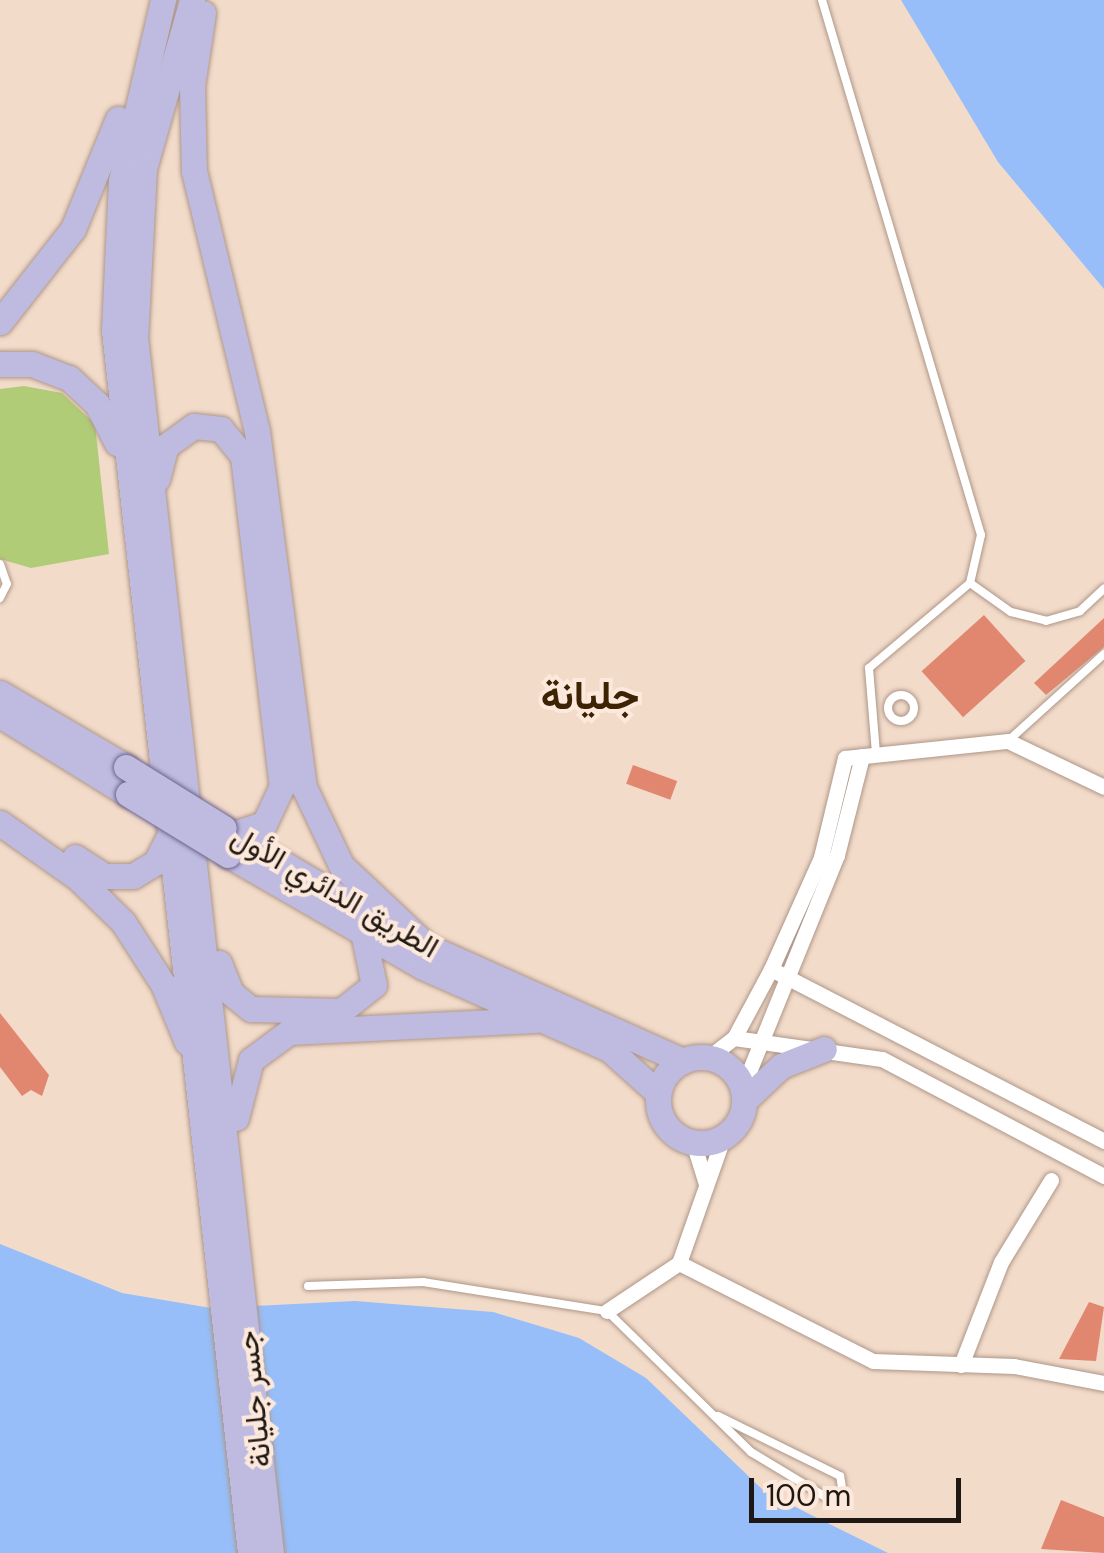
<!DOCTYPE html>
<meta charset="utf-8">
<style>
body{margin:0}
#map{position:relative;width:1104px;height:1553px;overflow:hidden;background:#f3dbca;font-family:"DM Sans",Vazirmatn,sans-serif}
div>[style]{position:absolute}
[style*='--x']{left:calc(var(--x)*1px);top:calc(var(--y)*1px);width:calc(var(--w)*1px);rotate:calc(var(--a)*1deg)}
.green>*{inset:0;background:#b1cc77}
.water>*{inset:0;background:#97bef8}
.building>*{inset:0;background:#e18770;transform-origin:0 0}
.roads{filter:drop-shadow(0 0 2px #ae9788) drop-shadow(0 0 2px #ae9788)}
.lane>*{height:8px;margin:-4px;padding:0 4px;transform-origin:4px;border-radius:4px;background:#fff}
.lane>.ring{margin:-4px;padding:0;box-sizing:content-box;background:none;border:8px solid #fff;border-radius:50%}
.street>*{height:15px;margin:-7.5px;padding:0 7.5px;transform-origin:7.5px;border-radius:7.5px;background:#fff}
.primary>*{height:25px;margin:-12.5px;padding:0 12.5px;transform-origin:12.5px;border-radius:12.5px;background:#bfbbe0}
.primary>.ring{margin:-12.5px;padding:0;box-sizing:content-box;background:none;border:25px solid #bfbbe0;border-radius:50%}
.bridges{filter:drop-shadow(0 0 2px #6c648b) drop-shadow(0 0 2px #6c648b)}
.primary-bridge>*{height:25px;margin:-12.5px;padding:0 12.5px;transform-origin:12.5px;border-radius:12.5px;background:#bfbbe0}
span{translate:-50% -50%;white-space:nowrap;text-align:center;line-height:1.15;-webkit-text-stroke:8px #fde9dc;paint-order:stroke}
.street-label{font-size:30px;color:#1f1711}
.district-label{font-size:40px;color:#3e2204;font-weight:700}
.scale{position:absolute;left:749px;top:1478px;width:212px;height:45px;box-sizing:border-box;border:5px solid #1f1711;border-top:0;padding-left:12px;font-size:30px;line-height:35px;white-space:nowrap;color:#1f1711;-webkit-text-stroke:8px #fde9dc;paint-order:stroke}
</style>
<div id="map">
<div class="green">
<i style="clip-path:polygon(24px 386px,62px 393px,95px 424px,109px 554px,31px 568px,0 559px,0 389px)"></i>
</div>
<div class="water">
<i style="clip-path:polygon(901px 0,1104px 0,1104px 289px,998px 162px)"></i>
<i style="clip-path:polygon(0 1244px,122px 1293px,211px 1308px,355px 1301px,493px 1312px,579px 1338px,646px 1378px,765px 1492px,888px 1553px,0 1553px)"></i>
</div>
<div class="building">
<i style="left:984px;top:615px;width:62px;height:84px;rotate:48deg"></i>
<i style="clip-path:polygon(1104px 618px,1104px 647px,1046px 695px,1034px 683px)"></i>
<i style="left:633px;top:765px;width:47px;height:20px;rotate:20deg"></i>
<i style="clip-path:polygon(0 1013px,49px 1075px,42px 1096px,31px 1090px,22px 1096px,0 1067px)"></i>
<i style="clip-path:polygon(1089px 1302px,1104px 1307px,1096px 1361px,1059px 1359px)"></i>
<i style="clip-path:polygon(1061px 1500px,1104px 1517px,1104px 1553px,1041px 1549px)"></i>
</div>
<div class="roads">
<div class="lane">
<i style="--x:822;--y:0;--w:558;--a:73.45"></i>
<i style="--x:981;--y:535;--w:49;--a:102.9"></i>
<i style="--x:970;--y:583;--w:132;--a:139.9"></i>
<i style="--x:869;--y:668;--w:86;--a:85.3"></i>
<i style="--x:0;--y:564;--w:21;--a:71"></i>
<i style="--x:7;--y:584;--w:16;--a:117"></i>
<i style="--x:970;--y:583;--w:50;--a:35.3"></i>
<i style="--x:1011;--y:612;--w:36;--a:14"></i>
<i style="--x:1046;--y:621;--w:35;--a:-16"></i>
<i style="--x:1080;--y:611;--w:33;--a:-43"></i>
<i class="ring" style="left:888px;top:695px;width:18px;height:18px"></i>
<i style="--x:1008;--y:741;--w:130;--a:-42.2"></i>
<i style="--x:308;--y:1286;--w:115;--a:-2"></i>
<i style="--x:423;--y:1282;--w:186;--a:9"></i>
<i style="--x:607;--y:1311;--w:202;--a:44.4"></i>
<i style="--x:751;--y:1452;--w:91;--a:31.1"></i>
<i style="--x:829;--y:1499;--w:15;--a:-20"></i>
<i style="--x:843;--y:1494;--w:18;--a:-99"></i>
<i style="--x:840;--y:1476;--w:136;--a:-153.8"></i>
</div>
<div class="street">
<i style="--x:771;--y:969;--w:375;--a:27.3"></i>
<i style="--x:734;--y:1038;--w:149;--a:8.1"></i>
<i style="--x:882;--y:1059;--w:251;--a:27.8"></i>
<i style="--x:708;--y:1058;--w:33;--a:-38"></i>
<i style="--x:734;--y:1038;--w:78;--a:-61.8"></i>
<i style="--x:771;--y:969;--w:123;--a:-65.9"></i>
<i style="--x:821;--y:857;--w:102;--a:-76.4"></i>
<i style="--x:845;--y:758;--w:164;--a:-6"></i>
<i style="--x:1008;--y:741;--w:106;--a:25.6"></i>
<i style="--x:742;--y:1089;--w:253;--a:-67.9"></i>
<i style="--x:837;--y:855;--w:102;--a:-75.8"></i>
<i style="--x:693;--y:1142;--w:44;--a:72.8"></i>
<i style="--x:679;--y:1263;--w:217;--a:26.8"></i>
<i style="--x:873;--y:1361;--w:141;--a:2"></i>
<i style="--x:1014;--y:1366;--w:92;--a:10.7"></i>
<i style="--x:607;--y:1311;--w:87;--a:-33.7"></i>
<i style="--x:679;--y:1263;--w:136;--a:-70.6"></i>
<i style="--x:961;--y:1365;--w:110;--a:-68.8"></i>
<i style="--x:1001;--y:1262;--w:96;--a:-58.6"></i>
</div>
<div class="primary">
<i style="--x:163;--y:0;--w:186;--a:103.1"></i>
<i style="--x:121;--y:181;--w:149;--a:92.7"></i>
<i style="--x:114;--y:330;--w:1231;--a:83.65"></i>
<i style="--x:192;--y:0;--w:175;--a:105.9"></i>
<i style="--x:144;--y:168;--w:169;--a:93"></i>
<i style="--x:135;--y:337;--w:1224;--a:83.62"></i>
<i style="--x:203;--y:13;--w:74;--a:98.6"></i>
<i style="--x:192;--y:86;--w:85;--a:88.7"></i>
<i style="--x:194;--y:171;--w:268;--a:76.4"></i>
<i style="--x:257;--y:431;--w:359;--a:82.5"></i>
<i style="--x:304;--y:787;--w:86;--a:64.6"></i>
<i style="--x:341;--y:865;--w:121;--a:43.3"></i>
<i style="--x:0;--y:322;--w:118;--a:-51.9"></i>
<i style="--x:73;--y:229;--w:119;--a:-67.8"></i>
<i style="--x:0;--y:364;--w:32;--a:0"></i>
<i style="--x:32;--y:364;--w:40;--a:21"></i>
<i style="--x:69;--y:378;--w:38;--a:43"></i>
<i style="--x:97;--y:404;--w:44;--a:62.9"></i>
<i style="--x:157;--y:479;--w:34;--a:-75"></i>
<i style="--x:166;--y:446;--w:34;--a:-36"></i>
<i style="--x:194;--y:426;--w:27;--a:6"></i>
<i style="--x:221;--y:429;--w:35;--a:51"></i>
<i style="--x:243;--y:456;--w:332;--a:83.3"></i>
<i style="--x:282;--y:786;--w:42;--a:115.3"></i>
<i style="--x:264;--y:824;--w:32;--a:162"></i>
<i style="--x:0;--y:693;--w:146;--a:30.4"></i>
<i style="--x:0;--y:715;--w:150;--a:31.7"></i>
<i style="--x:0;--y:823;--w:95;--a:35.2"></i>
<i style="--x:78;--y:878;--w:63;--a:44.4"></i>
<i style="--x:123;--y:922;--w:74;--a:57.2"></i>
<i style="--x:163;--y:984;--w:63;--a:67.5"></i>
<i style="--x:230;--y:832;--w:174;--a:30.7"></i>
<i style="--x:228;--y:855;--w:225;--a:29.9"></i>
<i style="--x:423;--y:967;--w:203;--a:23.8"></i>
<i style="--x:609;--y:1049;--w:66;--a:41.9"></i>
<i style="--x:75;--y:857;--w:35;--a:33"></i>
<i style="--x:104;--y:876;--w:29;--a:0"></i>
<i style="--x:133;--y:876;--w:27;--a:-31"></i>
<i style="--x:156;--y:862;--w:33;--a:-63"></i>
<i style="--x:415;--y:941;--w:294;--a:24.1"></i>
<i style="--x:219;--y:963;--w:32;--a:68"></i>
<i style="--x:231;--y:993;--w:26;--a:39"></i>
<i style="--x:251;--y:1009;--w:90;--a:1.3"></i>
<i style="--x:341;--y:1011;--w:42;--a:-38.2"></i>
<i style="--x:374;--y:985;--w:49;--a:-101.8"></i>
<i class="ring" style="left:658px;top:1057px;width:61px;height:61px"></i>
<i style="--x:744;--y:1101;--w:51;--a:-43.4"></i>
<i style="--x:781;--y:1066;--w:46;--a:-21.6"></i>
<i style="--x:236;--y:1118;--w:60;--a:-75.5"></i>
<i style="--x:251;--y:1060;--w:47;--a:-36.4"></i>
<i style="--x:289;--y:1032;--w:246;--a:-2.8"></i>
</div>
</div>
<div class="bridges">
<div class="primary-bridge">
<i style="--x:126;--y:767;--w:115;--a:31.9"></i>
<i style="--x:128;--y:794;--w:117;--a:31.4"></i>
</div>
</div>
<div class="street-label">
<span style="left:335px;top:892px;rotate:30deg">الطريق الدائري الأول</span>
<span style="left:254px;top:1399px;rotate:-96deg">جسر جليانة</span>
</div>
<div class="district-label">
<span style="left:590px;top:695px">جليانة</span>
</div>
<div class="scale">100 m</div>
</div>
